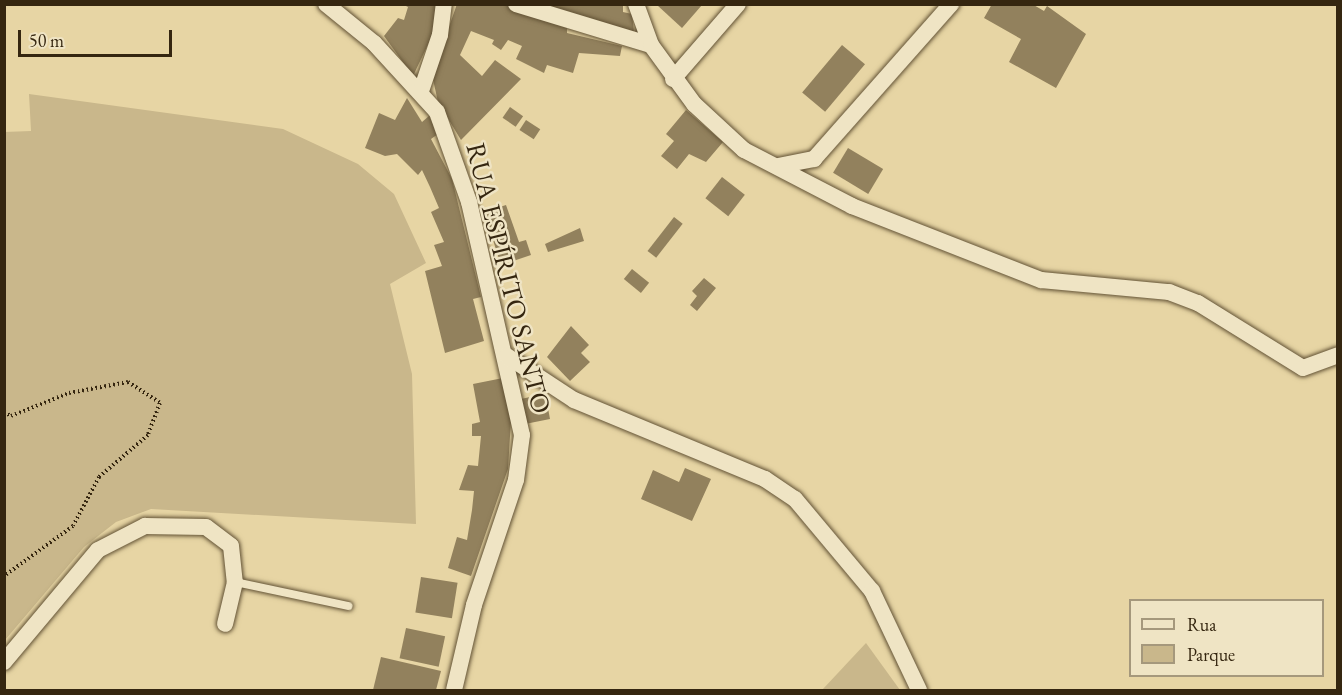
<!DOCTYPE html>
<meta charset="utf-8">
<style>
body{margin:0}
#map{position:relative;width:1342px;height:695px;overflow:hidden;background:#e7d5a4;font-family:"EB Garamond",serif}
div>[style]{position:absolute}
[style*='--x']{left:calc(var(--x)*1px);top:calc(var(--y)*1px);width:calc(var(--w)*1px);rotate:calc(var(--a)*1deg)}
.green>*{inset:0;background:#c9b78b}
.building>*{inset:0;background:#92815d;transform-origin:0 0}
.path>*{height:4px;margin-top:-2px;transform-origin:0;background:repeating-linear-gradient(90deg,#352610 0 1.5px,transparent 0 4.5px)}
.roads{filter:drop-shadow(0 0 2px #625235) drop-shadow(0 0 2px #625235)}
.service>*{height:8px;margin:-4px;padding:0 4px;transform-origin:4px;border-radius:4px;background:#efe4c4}
.minor>*{height:16px;margin:-8px;padding:0 8px;transform-origin:8px;border-radius:8px;background:#efe4c4}
span{translate:-50% -50%;white-space:nowrap;text-align:center;line-height:1.15;-webkit-text-stroke:5px #efe4c4;paint-order:stroke}
.street-label{font-size:27px;color:#352610}
.frame{position:absolute;inset:0;border:6px solid #352610;pointer-events:none}
.legend{position:absolute;left:1129px;top:599px;width:195px;height:78px;box-sizing:border-box;background:#efe4c4;border:2px solid #a5987c;margin:0;padding:8px 10px;list-style:none;font-size:18px;color:#352610}
.legend li{display:flex;align-items:center;gap:12px;height:30px}
.legend b{width:30px;border:2px solid #a5987c}
.scale{position:absolute;left:18px;top:30px;width:154px;height:27px;box-sizing:border-box;border:3px solid #352610;border-top:0;padding-left:8px;font-size:18px;line-height:21px;white-space:nowrap;color:#352610;-webkit-text-stroke:4px #efe4c4;paint-order:stroke}
</style>
<div id="map">
<div class="green">
<i style="clip-path:polygon(29px 94px,283px 129px,358px 164px,394px 194px,426px 263px,390px 284px,412px 374px,416px 524px,151px 509px,116px 522px,84px 547px,5px 640px,4px 132px,31px 131px)"></i>
<i style="clip-path:polygon(866px 643px,900px 690px,822px 690px)"></i>
</div>
<div class="building">
<i style="clip-path:polygon(402px 4px,436px 4px,433px 34px,413px 76px,384px 36px,398px 18px,404px 20px,408px 7px)"></i>
<i style="clip-path:polygon(457px 4px,505px 4px,567px 27px,567px 33px,622px 46px,620px 56px,579px 53px,573px 73px,547px 65px,544px 73px,516px 59px,522px 46px,508px 40px,501px 50px,492px 44px,494px 40px,471px 31px,460px 55px,482px 76px,495px 60px,521px 79px,461px 140px,438px 102px,432px 75px)"></i>
<i style="clip-path:polygon(532px 4px,623px 4px,623px 12px,632px 14px,634px 32px)"></i>
<i style="clip-path:polygon(992px 4px,1032px 4px,1044px 11px,1047px 6px,1086px 34px,1056px 88px,1009px 62px,1021px 39px,984px 18px)"></i>
<i style="clip-path:polygon(657px 5px,702px 5px,682px 28px)"></i>
<i style="left:842px;top:45px;width:30px;height:62px;rotate:40deg"></i>
<i style="clip-path:polygon(407px 98px,422px 122px,429px 116px,438px 134px,431px 139px,452px 179px,481px 297px,473px 299px,484px 341px,445px 353px,425px 271px,442px 266px,434px 245px,444px 242px,431px 212px,439px 208px,430px 187px,422px 170px,418px 175px,397px 154px,385px 156px,365px 148px,379px 113px,395px 120px)"></i>
<i style="left:510px;top:107px;width:16px;height:13px;rotate:35deg"></i>
<i style="clip-path:polygon(686px 110px,723px 142px,706px 162px,689px 154px,677px 169px,661px 156px,674px 141px,666px 134px)"></i>
<i style="left:526px;top:120px;width:17px;height:12px;rotate:33deg"></i>
<i style="left:848px;top:148px;width:41px;height:29px;rotate:31deg"></i>
<i style="left:722px;top:177px;width:29px;height:27px;rotate:38deg"></i>
<i style="clip-path:polygon(506px 205px,519px 242px,526px 240px,531px 255px,501px 265px,484px 212px)"></i>
<i style="left:674px;top:217px;width:11px;height:43px;rotate:38deg"></i>
<i style="clip-path:polygon(580px 228px,584px 241px,548px 252px,545px 244px)"></i>
<i style="left:632px;top:269px;width:22px;height:13px;rotate:39deg"></i>
<i style="clip-path:polygon(704px 278px,716px 288px,697px 311px,690px 305px,697px 296px,692px 291px)"></i>
<i style="clip-path:polygon(571px 326px,589px 345px,581px 353px,590px 362px,570px 381px,547px 357px)"></i>
<i style="clip-path:polygon(503px 378px,511px 420px,508px 469px,471px 576px,448px 568px,457px 537px,467px 540px,472px 510px,474px 491px,459px 490px,468px 465px,478px 466px,481px 436px,472px 436px,472px 424px,480px 422px,473px 384px)"></i>
<i style="clip-path:polygon(539px 395px,546px 398px,550px 419px,525px 424px,521px 399px)"></i>
<i style="clip-path:polygon(685px 468px,711px 479px,692px 521px,641px 499px,653px 470px,679px 482px)"></i>
<i style="left:421px;top:577px;width:37px;height:36px;rotate:9deg"></i>
<i style="left:406px;top:628px;width:40px;height:31px;rotate:12deg"></i>
<i style="clip-path:polygon(381px 657px,441px 671px,436px 690px,373px 690px)"></i>
</div>
<div class="path">
<i style="--x:4;--y:412;--w:8;--a:30"></i>
<i style="--x:11;--y:416;--w:62;--a:-21.6"></i>
<i style="--x:69;--y:393;--w:60;--a:-10.6"></i>
<i style="--x:128;--y:382;--w:38;--a:33"></i>
<i style="--x:160;--y:403;--w:34;--a:111"></i>
<i style="--x:148;--y:435;--w:65;--a:139.4"></i>
<i style="--x:99;--y:477;--w:55;--a:118"></i>
<i style="--x:73;--y:526;--w:85;--a:144.1"></i>
</div>
<div class="roads">
<div class="service">
<i style="--x:235;--y:582;--w:116;--a:12"></i>
</div>
<div class="minor">
<i style="--x:326;--y:4;--w:62;--a:39.1"></i>
<i style="--x:374;--y:43;--w:93;--a:47.6"></i>
<i style="--x:437;--y:112;--w:96;--a:70.4"></i>
<i style="--x:469;--y:202;--w:239;--a:77.2"></i>
<i style="--x:522;--y:435;--w:45;--a:97.6"></i>
<i style="--x:516;--y:480;--w:132;--a:108.6"></i>
<i style="--x:474;--y:605;--w:87;--a:103.2"></i>
<i style="--x:516;--y:4;--w:141;--a:16.9"></i>
<i style="--x:636;--y:4;--w:44;--a:69.9"></i>
<i style="--x:651;--y:45;--w:73;--a:53.9"></i>
<i style="--x:694;--y:104;--w:68;--a:42.6"></i>
<i style="--x:744;--y:150;--w:122;--a:27.4"></i>
<i style="--x:852;--y:206;--w:203;--a:21.4"></i>
<i style="--x:1041;--y:280;--w:129;--a:5.4"></i>
<i style="--x:1169;--y:292;--w:31;--a:21"></i>
<i style="--x:1198;--y:303;--w:123;--a:31.8"></i>
<i style="--x:1303;--y:368;--w:37;--a:-20"></i>
<i style="--x:673;--y:79;--w:99;--a:-49.1"></i>
<i style="--x:421;--y:91;--w:59;--a:-71.3"></i>
<i style="--x:440;--y:35;--w:31;--a:-83"></i>
<i style="--x:778;--y:166;--w:37;--a:-11"></i>
<i style="--x:814;--y:159;--w:207;--a:-48.5"></i>
<i style="--x:507;--y:356;--w:80;--a:33.3"></i>
<i style="--x:574;--y:400;--w:207;--a:22.5"></i>
<i style="--x:765;--y:479;--w:36;--a:34"></i>
<i style="--x:795;--y:499;--w:120;--a:50.1"></i>
<i style="--x:872;--y:591;--w:110;--a:64.6"></i>
<i style="--x:4;--y:662;--w:146;--a:-50"></i>
<i style="--x:98;--y:550;--w:53;--a:-27.1"></i>
<i style="--x:145;--y:526;--w:61;--a:0.9"></i>
<i style="--x:206;--y:527;--w:31;--a:37"></i>
<i style="--x:231;--y:546;--w:36;--a:84"></i>
<i style="--x:235;--y:582;--w:43;--a:103.4"></i>
</div>
</div>
<div class="street-label">
<span style="left:509px;top:278px;rotate:76deg">RUA ESPÍRITO SANTO</span>
</div>
<div class="frame"></div>
<ul class="legend">
<li><b style="height:8px;background:#efe4c4"></b>Rua</li>
<li><b style="height:16px;background:#c9b78b"></b>Parque</li>
</ul>
<div class="scale">50 m</div>
</div>
